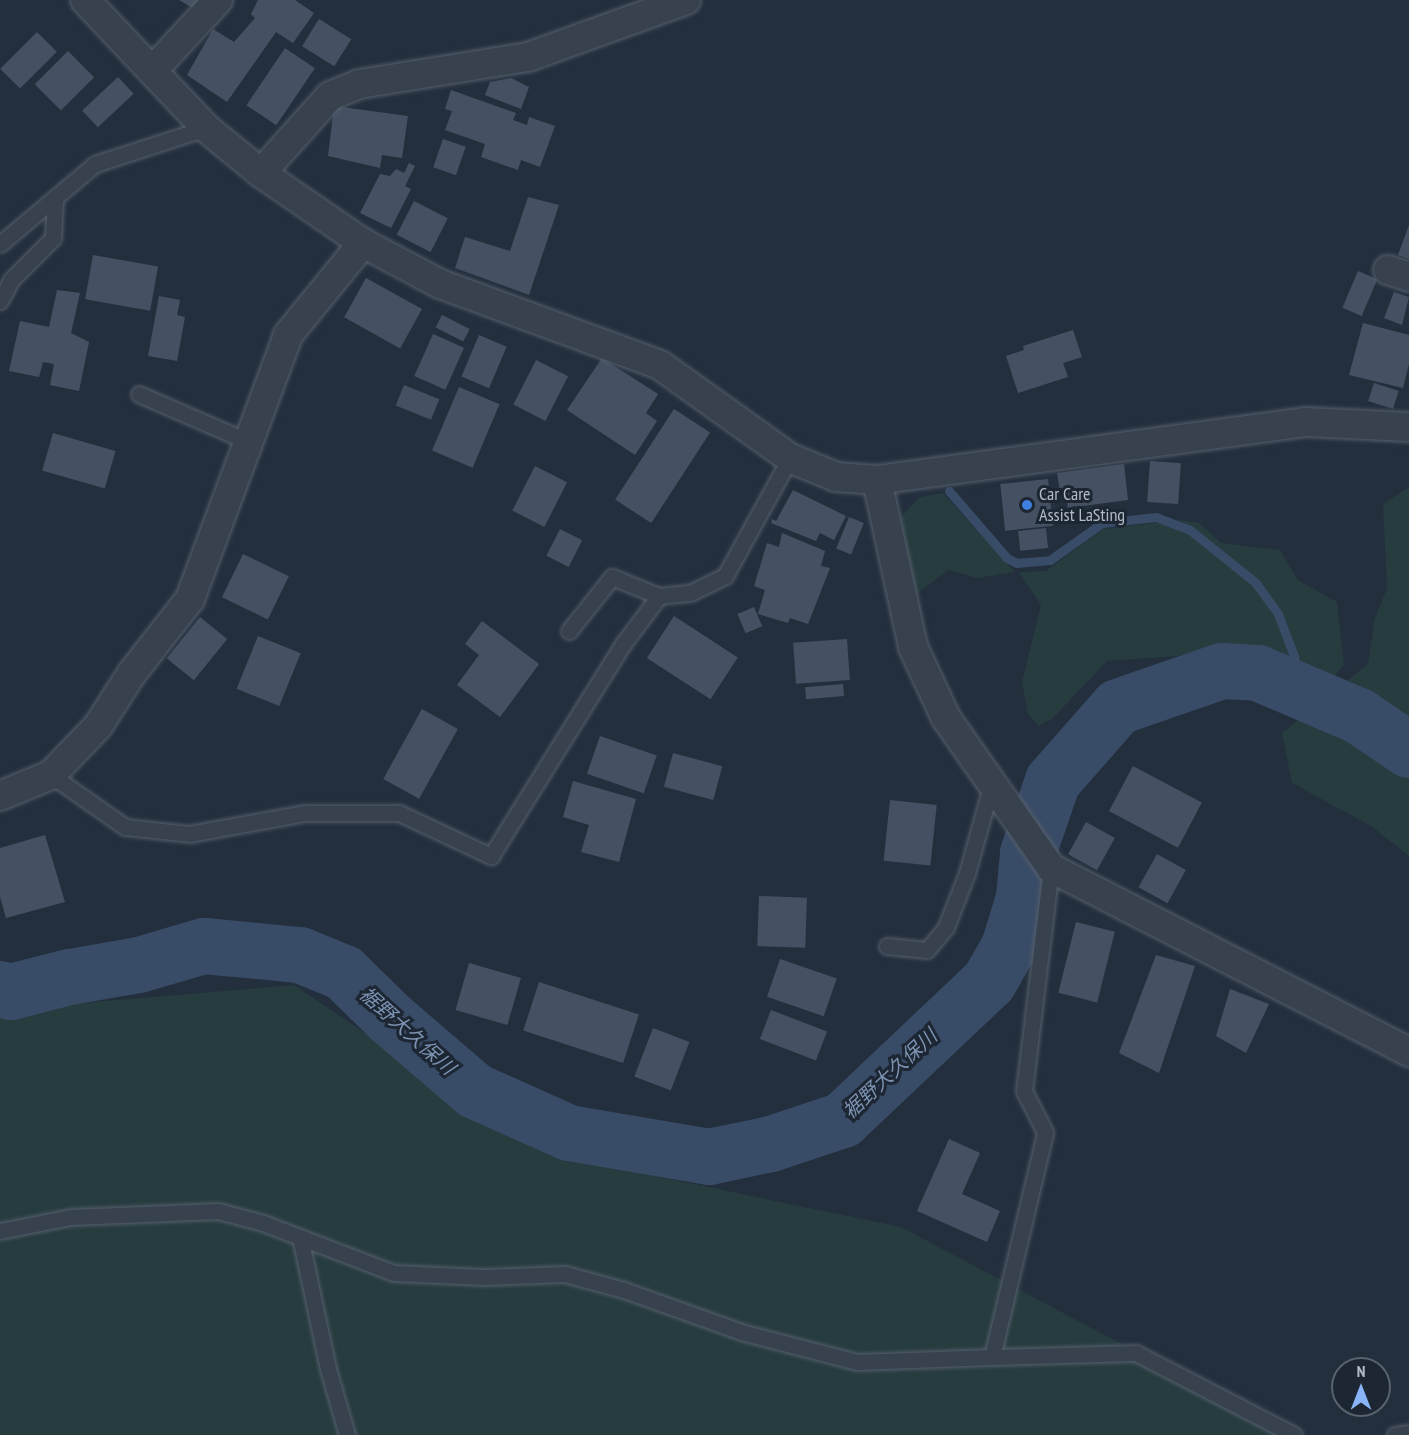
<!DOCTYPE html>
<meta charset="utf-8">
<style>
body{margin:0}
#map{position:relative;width:1409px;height:1435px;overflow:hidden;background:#242f3e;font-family:"PT Sans Narrow","Noto Sans JP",sans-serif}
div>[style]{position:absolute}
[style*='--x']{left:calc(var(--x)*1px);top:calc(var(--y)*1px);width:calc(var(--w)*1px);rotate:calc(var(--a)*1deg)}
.green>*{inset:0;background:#263c3f}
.stream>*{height:9px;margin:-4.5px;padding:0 4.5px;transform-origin:4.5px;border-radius:4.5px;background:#394c67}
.river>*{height:56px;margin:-28px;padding:0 28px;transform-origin:28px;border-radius:28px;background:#394c67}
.building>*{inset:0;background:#455162;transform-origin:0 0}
.roads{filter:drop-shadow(0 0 2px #565f6c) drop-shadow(0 0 2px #565f6c)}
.lane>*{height:15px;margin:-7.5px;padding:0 7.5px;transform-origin:7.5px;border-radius:7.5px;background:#38414e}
.street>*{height:28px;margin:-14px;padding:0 14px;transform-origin:14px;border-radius:14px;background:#38414e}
.dots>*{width:16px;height:16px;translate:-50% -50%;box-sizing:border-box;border:3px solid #1d2633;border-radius:50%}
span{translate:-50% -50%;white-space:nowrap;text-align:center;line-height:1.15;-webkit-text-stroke:6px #1d2633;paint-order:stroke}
.poi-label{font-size:18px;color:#b4bcc9}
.left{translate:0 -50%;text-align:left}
.water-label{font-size:20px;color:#7c92b1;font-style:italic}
.north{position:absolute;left:1331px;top:1357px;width:60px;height:60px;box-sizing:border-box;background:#1d2633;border:2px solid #59626f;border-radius:50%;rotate:0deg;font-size:16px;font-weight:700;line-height:24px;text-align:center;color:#b4bcc9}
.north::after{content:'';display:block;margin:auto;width:21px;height:27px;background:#8ab4f8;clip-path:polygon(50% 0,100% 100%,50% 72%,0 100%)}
</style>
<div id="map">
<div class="green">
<i style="clip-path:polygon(1409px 487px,1409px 856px,1371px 826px,1292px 783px,1282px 733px,1368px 664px,1375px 618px,1387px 588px,1383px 504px)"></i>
<i style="clip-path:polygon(943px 493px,1015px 572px,977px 578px,949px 570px,913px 596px,901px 517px,920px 497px)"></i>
<i style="clip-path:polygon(1180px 520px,1199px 523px,1221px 543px,1280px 550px,1298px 580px,1337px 602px,1344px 664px,1326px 687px,1296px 667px,1253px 651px,1220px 645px,1192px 655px,1107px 661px,1052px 719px,1039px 726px,1028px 714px,1022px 682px,1041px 605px,1019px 572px,1046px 571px,1103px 529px)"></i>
<i style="clip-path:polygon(294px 985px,499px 1124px,612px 1167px,901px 1227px,1293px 1435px,0 1435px,0 1005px,22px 1008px)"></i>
</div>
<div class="stream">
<i style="--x:949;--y:491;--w:89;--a:49.1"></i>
<i style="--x:1007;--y:558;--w:11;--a:27"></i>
<i style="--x:1017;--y:563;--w:33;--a:-5"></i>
<i style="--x:1050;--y:560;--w:64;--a:-35.4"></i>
<i style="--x:1102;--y:523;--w:54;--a:-6.3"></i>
<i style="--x:1156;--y:517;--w:36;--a:21"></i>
<i style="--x:1190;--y:530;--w:83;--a:38.7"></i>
<i style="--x:1255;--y:582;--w:39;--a:54"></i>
<i style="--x:1278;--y:614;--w:45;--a:69.1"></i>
<i style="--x:1294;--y:656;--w:35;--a:82"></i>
</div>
<div class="river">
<i style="--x:0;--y:989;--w:11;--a:15"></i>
<i style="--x:11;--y:992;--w:61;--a:-14.3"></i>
<i style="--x:70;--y:977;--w:70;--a:-9.9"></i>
<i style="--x:139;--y:965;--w:68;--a:-16.3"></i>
<i style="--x:204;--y:946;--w:96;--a:5.4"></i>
<i style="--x:300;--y:955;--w:48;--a:22.2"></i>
<i style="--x:344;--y:973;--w:66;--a:44.4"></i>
<i style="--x:391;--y:1019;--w:111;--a:40.6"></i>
<i style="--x:475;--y:1091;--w:103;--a:24.1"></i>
<i style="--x:569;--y:1133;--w:142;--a:9.7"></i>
<i style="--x:709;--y:1157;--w:63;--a:-11.8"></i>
<i style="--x:771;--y:1144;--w:76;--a:-18.4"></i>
<i style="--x:843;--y:1120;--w:201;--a:-43.4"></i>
<i style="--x:989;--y:982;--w:40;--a:-60.3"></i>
<i style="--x:1009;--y:947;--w:51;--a:-73"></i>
<i style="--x:1024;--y:898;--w:45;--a:-84.9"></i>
<i style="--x:1028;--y:853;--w:76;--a:-70.9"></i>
<i style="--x:1053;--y:781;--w:98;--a:-48.7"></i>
<i style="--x:1118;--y:707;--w:110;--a:-19.1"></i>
<i style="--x:1222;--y:671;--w:36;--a:3"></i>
<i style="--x:1258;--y:673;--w:110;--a:23.1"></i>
<i style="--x:1359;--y:716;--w:60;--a:34.2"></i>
</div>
<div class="building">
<i style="clip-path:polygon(179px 0,198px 0,193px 8px)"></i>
<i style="clip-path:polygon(258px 0,295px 0,314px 13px,293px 43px,276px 32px,227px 102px,187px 75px,213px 29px,234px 42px,255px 18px,251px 14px)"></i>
<i style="left:319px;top:19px;width:38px;height:32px;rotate:32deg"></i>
<i style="left:37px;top:32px;width:28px;height:52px;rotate:45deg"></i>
<i style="left:285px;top:48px;width:36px;height:69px;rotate:34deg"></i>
<i style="left:68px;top:51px;width:37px;height:47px;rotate:45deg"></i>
<i style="left:118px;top:77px;width:23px;height:49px;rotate:47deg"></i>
<i style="clip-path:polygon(511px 78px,529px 87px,521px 109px,485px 95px,490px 82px)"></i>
<i style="clip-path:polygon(451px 90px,516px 113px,513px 120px,527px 125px,529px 117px,555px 126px,540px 167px,521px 160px,518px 170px,481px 157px,485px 144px,445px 130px,452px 111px,445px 109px)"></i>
<i style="clip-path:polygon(334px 106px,408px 116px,402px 158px,382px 155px,380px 168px,328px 156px)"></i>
<i style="left:443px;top:139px;width:24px;height:30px;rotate:19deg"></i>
<i style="clip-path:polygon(409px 163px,415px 166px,405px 186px,411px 189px,391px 228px,360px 213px,380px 174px,390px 176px,396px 169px,404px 173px)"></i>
<i style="clip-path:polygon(528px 197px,559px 205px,529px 295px,455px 268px,465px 237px,510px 251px)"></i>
<i style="left:414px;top:201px;width:38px;height:38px;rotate:27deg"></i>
<i style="clip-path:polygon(1409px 225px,1409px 259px,1398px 255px)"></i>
<i style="left:93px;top:255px;width:66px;height:45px;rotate:10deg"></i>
<i style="left:1358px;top:271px;width:21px;height:40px;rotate:23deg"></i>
<i style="left:366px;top:278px;width:64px;height:45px;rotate:29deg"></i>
<i style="clip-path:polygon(57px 290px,80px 293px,71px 333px,89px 342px,79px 391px,50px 385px,54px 364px,43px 362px,39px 377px,9px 371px,20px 321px,49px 327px)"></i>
<i style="clip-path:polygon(1394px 292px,1409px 297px,1402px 325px,1384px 318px)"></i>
<i style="clip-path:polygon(159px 296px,180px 300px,177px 315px,185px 317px,177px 361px,148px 356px)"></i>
<i style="left:442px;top:315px;width:31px;height:14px;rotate:27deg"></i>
<i style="clip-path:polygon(1363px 323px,1409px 335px,1409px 364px,1403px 388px,1349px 375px)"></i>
<i style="clip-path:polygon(1073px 330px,1082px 357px,1063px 363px,1068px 377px,1018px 393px,1006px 356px,1024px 350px,1023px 346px)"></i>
<i style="left:433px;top:334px;width:34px;height:46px;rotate:24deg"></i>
<i style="left:479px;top:335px;width:30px;height:45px;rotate:23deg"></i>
<i style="clip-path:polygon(602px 358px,658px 394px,646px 413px,657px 421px,635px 455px,567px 410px)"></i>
<i style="left:536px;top:360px;width:36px;height:50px;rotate:27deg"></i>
<i style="left:1374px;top:383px;width:26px;height:19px;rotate:18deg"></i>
<i style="left:404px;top:385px;width:38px;height:22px;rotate:22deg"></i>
<i style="left:459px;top:387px;width:44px;height:69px;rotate:23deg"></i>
<i style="left:674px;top:409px;width:43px;height:108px;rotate:33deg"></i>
<i style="left:53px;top:433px;width:65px;height:39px;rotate:16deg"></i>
<i style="left:1150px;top:461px;width:31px;height:41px;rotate:4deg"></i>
<i style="clip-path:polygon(1124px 464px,1128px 500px,1068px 508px,1066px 491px,1060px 492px,1057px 473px)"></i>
<i style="left:535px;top:466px;width:36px;height:50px;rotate:27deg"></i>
<i style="left:1048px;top:479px;width:47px;height:48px;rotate:84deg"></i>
<i style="clip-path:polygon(793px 490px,846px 516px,834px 540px,820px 533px,816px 541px,771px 523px,772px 519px,776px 521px)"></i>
<i style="left:849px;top:517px;width:16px;height:34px;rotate:22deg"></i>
<i style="left:1046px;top:528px;width:20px;height:28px;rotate:84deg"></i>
<i style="left:560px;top:529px;width:25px;height:30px;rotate:27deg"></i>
<i style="clip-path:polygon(782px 533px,825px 551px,821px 566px,830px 568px,808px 624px,790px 618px,788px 623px,758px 614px,765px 590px,754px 586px,767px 543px,779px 547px)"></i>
<i style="left:243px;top:554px;width:51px;height:48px;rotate:26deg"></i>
<i style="left:754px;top:607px;width:21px;height:18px;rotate:67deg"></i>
<i style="left:674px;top:616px;width:76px;height:50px;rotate:33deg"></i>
<i style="left:200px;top:617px;width:35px;height:53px;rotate:39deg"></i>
<i style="clip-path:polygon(482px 621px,539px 664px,500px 717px,457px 685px,479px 655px,465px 644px)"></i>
<i style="left:258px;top:636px;width:46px;height:57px;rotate:22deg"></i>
<i style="left:847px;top:639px;width:41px;height:54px;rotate:86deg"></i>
<i style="left:843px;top:684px;width:12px;height:38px;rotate:85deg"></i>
<i style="left:422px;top:709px;width:41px;height:80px;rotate:29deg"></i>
<i style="left:600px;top:736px;width:60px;height:40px;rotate:19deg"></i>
<i style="left:673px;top:753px;width:51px;height:35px;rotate:15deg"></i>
<i style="left:1133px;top:766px;width:78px;height:51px;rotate:28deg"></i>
<i style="clip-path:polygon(573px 781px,636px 799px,619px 862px,581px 852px,589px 825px,563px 817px)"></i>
<i style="left:890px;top:800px;width:47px;height:61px;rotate:6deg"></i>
<i style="left:1086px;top:822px;width:33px;height:37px;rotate:29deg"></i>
<i style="clip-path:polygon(45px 835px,65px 902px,6px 918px,0 897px,0 848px)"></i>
<i style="left:1157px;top:854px;width:33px;height:38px;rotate:29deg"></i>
<i style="left:759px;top:896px;width:48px;height:50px;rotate:2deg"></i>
<i style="left:1076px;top:922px;width:40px;height:73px;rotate:14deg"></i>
<i style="clip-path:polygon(1156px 955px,1195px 966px,1159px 1073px,1119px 1053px)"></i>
<i style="left:780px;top:959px;width:60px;height:40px;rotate:19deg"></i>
<i style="left:469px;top:963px;width:54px;height:49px;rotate:16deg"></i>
<i style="left:539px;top:982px;width:105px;height:51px;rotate:18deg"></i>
<i style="clip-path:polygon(1230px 989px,1269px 1004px,1246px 1053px,1216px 1036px)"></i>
<i style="left:771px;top:1010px;width:60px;height:31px;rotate:21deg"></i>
<i style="left:653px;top:1028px;width:39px;height:52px;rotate:21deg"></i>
<i style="clip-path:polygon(949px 1139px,980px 1153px,962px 1194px,1000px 1211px,987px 1242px,917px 1211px)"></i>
</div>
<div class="roads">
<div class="lane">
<i style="--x:0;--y:244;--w:124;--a:-40.1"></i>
<i style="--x:95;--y:164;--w:117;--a:-18"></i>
<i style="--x:0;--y:301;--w:24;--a:-62"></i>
<i style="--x:11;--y:280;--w:59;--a:-45"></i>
<i style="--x:53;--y:238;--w:40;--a:-87.1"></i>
<i style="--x:139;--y:394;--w:118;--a:23.5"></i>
<i style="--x:569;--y:631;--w:69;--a:-51.5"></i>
<i style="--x:612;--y:577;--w:51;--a:22"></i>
<i style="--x:51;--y:775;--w:90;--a:35.1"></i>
<i style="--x:125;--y:827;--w:64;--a:6.2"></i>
<i style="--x:189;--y:834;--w:117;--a:-10.3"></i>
<i style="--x:304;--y:813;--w:95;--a:0"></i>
<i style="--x:399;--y:813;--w:102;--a:25.1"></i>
<i style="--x:491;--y:856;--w:250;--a:-58.1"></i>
<i style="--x:623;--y:644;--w:60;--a:-53.1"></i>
<i style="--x:659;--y:596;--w:31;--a:-6"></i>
<i style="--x:690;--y:593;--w:39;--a:-26"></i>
<i style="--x:725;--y:576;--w:135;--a:-61.2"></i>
<i style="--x:887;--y:946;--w:40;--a:5.7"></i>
<i style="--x:927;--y:950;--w:30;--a:-50"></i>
<i style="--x:946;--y:927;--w:58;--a:-68.7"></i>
<i style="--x:967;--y:873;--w:93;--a:-74.5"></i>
<i style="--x:0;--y:1231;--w:72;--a:-11.2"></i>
<i style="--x:71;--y:1217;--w:147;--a:-2.3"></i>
<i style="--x:218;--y:1211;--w:47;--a:14.9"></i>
<i style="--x:263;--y:1223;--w:140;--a:20.9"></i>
<i style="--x:394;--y:1273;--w:90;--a:2.5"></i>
<i style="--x:484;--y:1277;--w:81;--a:-2.1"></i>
<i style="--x:565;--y:1274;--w:61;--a:15.2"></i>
<i style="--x:624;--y:1290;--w:124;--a:19.7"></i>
<i style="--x:741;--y:1332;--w:120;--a:14.5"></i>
<i style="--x:857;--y:1362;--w:135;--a:-2.1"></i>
<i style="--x:992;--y:1357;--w:231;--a:-76.7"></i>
<i style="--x:1045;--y:1132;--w:46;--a:-117.1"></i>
<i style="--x:1024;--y:1091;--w:225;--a:-83.1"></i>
<i style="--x:300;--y:1237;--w:135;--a:78"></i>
<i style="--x:328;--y:1369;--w:69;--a:73.9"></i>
<i style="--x:992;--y:1357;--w:144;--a:-1.6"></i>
<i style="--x:1136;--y:1353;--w:178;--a:27.4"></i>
<i style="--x:1395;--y:1435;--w:14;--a:-8"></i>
</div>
<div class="street">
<i style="--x:85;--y:0;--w:176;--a:46.6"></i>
<i style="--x:206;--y:128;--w:71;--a:39.3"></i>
<i style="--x:261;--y:173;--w:124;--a:34.5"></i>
<i style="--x:363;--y:243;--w:87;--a:28"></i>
<i style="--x:440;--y:284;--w:234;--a:20.2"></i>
<i style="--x:660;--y:365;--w:160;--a:35.6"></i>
<i style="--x:790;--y:458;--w:50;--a:22.4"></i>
<i style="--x:836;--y:477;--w:41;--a:4.2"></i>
<i style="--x:877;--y:480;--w:432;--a:-7.7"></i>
<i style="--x:1305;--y:422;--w:104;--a:2.8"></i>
<i style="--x:152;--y:71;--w:97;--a:-47.1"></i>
<i style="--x:261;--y:173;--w:103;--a:-48.1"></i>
<i style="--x:330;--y:96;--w:31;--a:-22"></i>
<i style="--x:359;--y:84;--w:171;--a:-9.1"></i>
<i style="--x:528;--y:57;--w:168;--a:-19.8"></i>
<i style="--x:1388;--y:270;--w:22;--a:18"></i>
<i style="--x:877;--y:480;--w:171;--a:77.8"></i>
<i style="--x:913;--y:647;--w:78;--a:65.1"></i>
<i style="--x:946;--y:718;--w:183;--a:55"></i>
<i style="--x:1051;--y:868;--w:403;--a:27.2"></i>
<i style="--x:0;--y:796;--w:55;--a:-22.4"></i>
<i style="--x:51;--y:775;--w:68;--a:-46.2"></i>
<i style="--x:98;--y:726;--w:63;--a:-57.3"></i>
<i style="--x:132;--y:673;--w:94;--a:-51.9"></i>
<i style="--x:190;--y:599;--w:282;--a:-69.6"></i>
<i style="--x:288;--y:335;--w:119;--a:-50.8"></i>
</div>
</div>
<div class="dots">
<i style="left:1027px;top:505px;background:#3f7fe0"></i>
</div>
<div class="poi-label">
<span class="left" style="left:1039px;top:505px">Car Care<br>Assist LaSting</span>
</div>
<div class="water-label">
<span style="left:407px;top:1031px;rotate:42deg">裾野大久保川</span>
<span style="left:890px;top:1074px;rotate:-43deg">裾野大久保川</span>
</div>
<div class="north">N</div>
</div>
